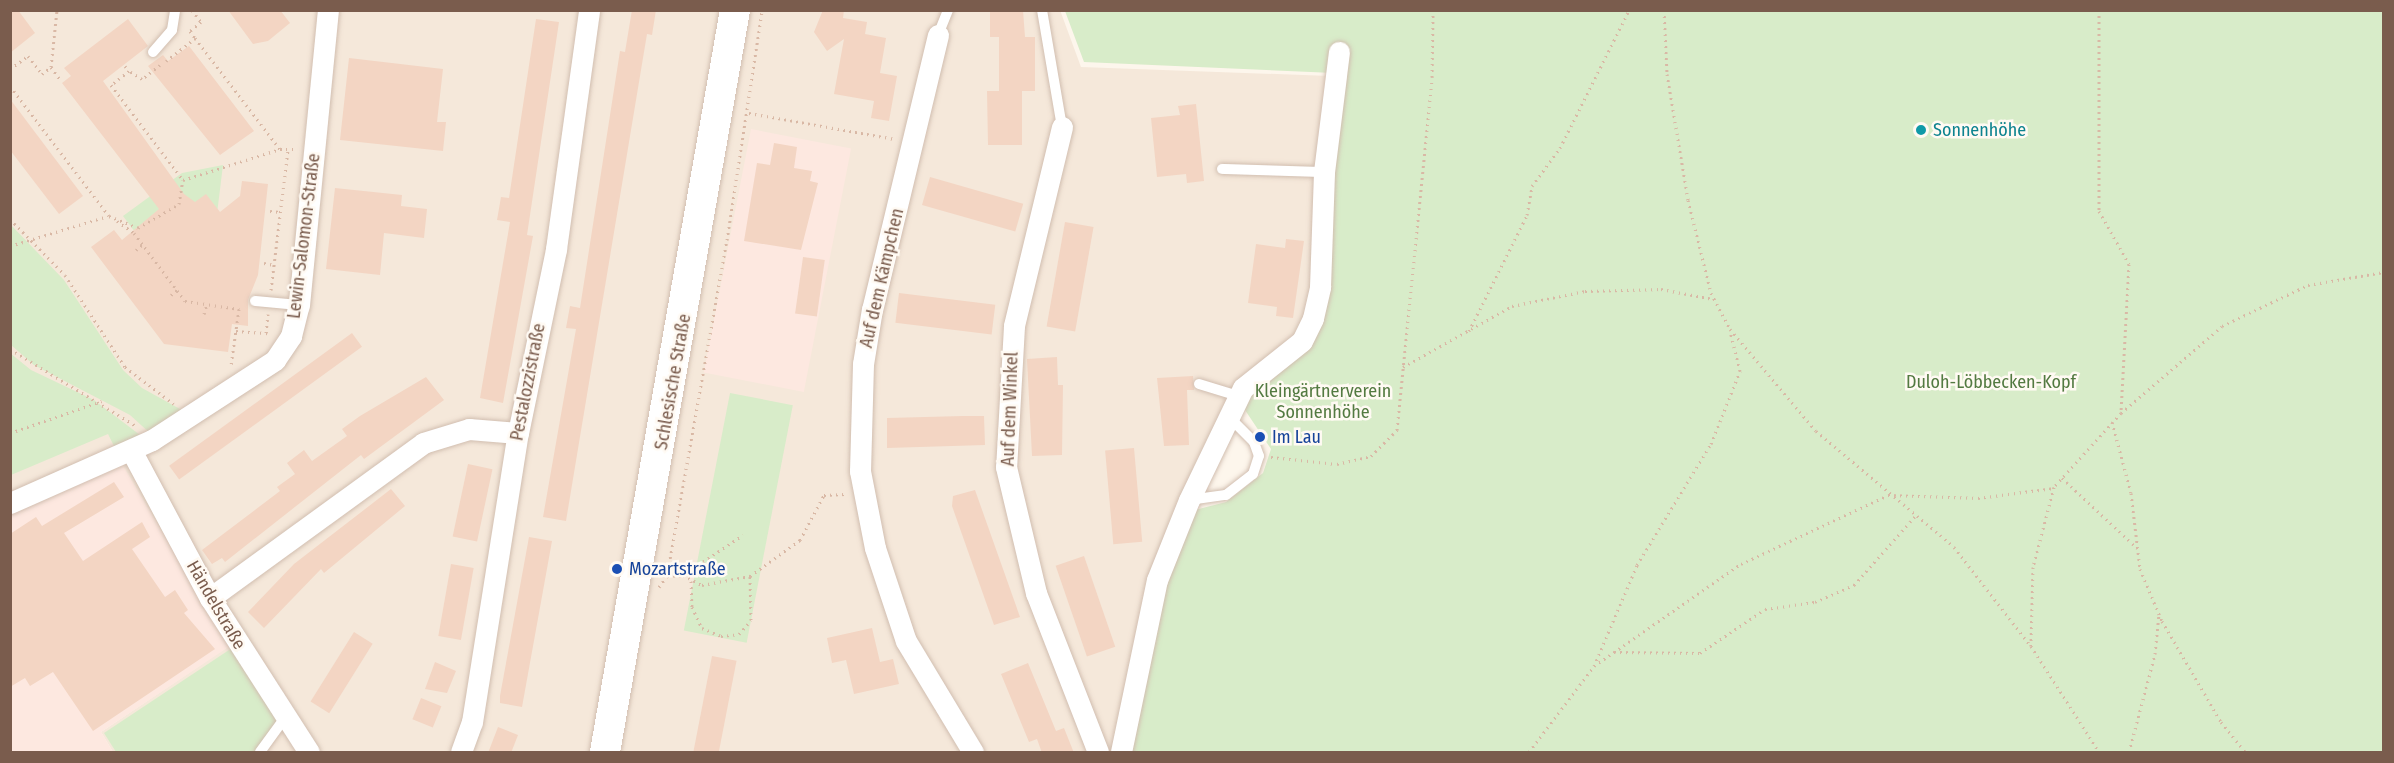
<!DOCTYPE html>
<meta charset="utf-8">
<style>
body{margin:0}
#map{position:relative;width:2394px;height:763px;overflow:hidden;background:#fdf6ec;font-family:"Fira Sans Condensed",sans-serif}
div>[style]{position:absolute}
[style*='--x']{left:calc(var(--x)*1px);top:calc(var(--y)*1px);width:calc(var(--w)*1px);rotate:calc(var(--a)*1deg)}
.residential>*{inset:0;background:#f5e8da}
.commercial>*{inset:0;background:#fde8e0;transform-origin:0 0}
.green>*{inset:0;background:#d8ecc9;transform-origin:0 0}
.building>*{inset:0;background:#f3d5c3;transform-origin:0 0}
.path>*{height:3px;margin-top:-1.5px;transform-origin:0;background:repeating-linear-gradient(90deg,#d9b8a5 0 1.5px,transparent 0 6px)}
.roads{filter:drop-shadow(0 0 2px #d1beb0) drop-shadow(0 0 2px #d1beb0)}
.service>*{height:10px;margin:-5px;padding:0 5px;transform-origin:5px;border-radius:5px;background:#fff}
.minor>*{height:21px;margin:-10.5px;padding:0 10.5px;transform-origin:10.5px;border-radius:10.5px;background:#fff}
.secondary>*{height:30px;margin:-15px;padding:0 15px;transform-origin:15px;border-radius:15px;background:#fff}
.dots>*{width:16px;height:16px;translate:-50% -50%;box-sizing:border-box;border:3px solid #fffaf3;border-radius:50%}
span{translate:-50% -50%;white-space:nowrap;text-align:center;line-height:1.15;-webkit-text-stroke:5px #fffaf3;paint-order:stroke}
.culture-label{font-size:18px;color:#0d838f}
.left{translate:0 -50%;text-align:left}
.street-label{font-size:18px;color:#7a5c4d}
.park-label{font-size:18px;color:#537a41}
.transit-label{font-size:18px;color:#164399}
.frame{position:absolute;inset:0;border:12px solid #7a5c4d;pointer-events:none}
</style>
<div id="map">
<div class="residential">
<i style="clip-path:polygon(1060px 10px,1081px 67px,1330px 76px,1316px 287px,1301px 337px,1241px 385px,1207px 447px,1120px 752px,113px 752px,101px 732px,229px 646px,11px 512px,11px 11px)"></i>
</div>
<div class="commercial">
<i style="left:751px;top:129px;width:102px;height:248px;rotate:11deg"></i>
<i style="clip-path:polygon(122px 464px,230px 646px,101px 732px,113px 752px,11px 752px,10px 512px)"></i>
</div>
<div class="green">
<i style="clip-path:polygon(1065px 11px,2383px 11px,2383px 752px,1126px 752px,1160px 579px,1187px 512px,1226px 502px,1263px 473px,1271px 449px,1241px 404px,1314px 339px,1325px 317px,1334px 73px,1084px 62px)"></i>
<i style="clip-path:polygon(223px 165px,206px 303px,186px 300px,123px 216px,182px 173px)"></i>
<i style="clip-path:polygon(10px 224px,64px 280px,123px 370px,142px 388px,189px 414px,152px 435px,130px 415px,34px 365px,11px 345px)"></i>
<i style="clip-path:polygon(10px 353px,31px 370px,94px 400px,140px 435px,115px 448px,108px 434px,11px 475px)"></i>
<i style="left:730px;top:393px;width:64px;height:242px;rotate:11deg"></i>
<i style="clip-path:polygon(232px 648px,279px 719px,255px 752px,116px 752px,104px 733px)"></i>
</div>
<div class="building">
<i style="clip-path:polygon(10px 10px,18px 10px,35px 33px,10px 53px)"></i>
<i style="clip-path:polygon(228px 10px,280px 10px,290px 23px,268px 41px,253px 44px)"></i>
<i style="clip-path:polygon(632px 10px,656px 10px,652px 35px,647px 34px,566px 521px,543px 517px,576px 329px,566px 328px,570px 306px,580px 308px,620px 51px,625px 52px)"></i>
<i style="clip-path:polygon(823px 10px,844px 10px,843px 18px,867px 22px,865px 34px,886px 38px,880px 73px,897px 76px,889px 121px,871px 118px,874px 101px,834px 94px,844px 39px,827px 51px,814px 32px)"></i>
<i style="clip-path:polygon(990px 10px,1023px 10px,1025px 37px,1035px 37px,1035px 91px,1022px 91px,1022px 145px,988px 145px,987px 91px,999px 91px,999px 37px,990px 37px)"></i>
<i style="clip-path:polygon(128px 19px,148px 46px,103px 81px,184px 194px,195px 202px,206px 194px,220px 212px,240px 196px,242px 181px,268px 184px,258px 275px,248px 300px,248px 326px,232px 324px,228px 352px,164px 344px,91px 247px,114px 230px,122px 240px,159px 209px,62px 83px,71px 76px,64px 68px)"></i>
<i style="clip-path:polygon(536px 19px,559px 22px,527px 235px,533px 236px,503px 403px,480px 398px,510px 222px,497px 220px,501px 197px,509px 198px)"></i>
<i style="clip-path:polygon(189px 46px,254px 131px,220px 155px,148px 66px,163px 55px,168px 61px)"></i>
<i style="clip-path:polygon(349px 58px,443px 69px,437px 122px,446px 122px,443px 151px,340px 140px)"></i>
<i style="clip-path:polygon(10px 99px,83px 196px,59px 214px,10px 150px)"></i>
<i style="clip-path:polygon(1196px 104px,1204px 181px,1187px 183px,1186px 174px,1157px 177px,1151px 118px,1180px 115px,1178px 106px)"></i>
<i style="clip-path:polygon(774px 143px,797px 147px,794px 168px,812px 171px,810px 181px,818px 183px,801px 250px,744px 241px,757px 163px,770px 165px)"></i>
<i style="left:930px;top:177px;width:97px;height:29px;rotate:16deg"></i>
<i style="clip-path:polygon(335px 188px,402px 195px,401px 206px,427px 209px,424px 238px,384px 233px,380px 275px,326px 269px)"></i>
<i style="left:1065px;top:222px;width:29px;height:106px;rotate:10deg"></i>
<i style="clip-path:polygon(1286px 239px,1304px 241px,1293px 318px,1276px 316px,1277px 307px,1248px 303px,1256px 244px,1285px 248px)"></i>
<i style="left:803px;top:257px;width:22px;height:57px;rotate:8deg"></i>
<i style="left:899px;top:293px;width:97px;height:30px;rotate:7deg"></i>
<i style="left:352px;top:333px;width:17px;height:226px;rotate:54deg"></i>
<i style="clip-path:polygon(1057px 357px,1058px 385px,1063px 385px,1062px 455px,1032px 456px,1027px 359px)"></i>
<i style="clip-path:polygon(1193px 376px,1194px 390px,1187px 390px,1189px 445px,1164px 446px,1157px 378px)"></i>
<i style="clip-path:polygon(426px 377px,444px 400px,364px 459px,361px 455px,225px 562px,222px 558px,212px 564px,202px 550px,280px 491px,277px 487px,295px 474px,287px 463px,304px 450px,312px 461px,347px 436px,342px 429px,360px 416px)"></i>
<i style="clip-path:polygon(963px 416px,984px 416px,985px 445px,887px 448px,887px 418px)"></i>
<i style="left:1134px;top:448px;width:94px;height:29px;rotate:85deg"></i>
<i style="left:468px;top:464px;width:25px;height:74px;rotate:12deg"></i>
<i style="clip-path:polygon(114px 482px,124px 497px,64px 533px,83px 561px,142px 522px,150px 537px,132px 549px,165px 597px,175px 590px,188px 610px,184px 613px,215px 649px,93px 731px,53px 672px,30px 686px,25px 678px,10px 687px,10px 534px,36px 517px,42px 526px)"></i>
<i style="clip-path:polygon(391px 489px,405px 506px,324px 573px,321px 569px,264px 628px,248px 612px,294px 564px)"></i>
<i style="clip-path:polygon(975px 490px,1020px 617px,994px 625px,952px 506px,953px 496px)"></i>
<i style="clip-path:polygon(529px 537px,552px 541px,522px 707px,500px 703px,500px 696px)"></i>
<i style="left:1084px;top:556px;width:96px;height:30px;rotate:71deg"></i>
<i style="left:451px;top:564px;width:23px;height:73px;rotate:10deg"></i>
<i style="clip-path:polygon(872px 628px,880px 662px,893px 659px,899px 684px,854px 694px,846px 660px,832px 663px,827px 638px)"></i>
<i style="left:354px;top:632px;width:22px;height:82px;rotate:32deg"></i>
<i style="left:712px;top:656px;width:25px;height:98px;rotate:11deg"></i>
<i style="clip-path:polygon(435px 662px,456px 671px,447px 693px,425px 689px)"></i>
<i style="clip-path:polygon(1028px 663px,1056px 731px,1064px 728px,1074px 753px,1042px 753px,1037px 739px,1029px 742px,1001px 674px)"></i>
<i style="left:421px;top:698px;width:22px;height:23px;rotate:22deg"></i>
<i style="clip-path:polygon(498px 727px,518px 735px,511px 753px,488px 753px)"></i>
</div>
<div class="path">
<i style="--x:192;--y:10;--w:15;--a:53"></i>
<i style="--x:201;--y:22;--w:14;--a:141"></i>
<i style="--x:190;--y:31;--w:9;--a:54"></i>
<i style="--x:195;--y:38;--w:140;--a:52.6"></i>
<i style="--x:280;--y:149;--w:16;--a:0"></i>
<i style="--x:1664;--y:10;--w:64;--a:87.3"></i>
<i style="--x:1667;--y:74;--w:128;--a:80.5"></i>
<i style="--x:1688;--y:200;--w:96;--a:76.1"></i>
<i style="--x:1711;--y:293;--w:41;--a:62.2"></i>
<i style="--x:1730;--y:329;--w:133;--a:49.9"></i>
<i style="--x:1816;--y:431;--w:180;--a:40"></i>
<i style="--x:1954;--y:547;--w:124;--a:52.2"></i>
<i style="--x:2099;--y:10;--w:201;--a:90"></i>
<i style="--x:2099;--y:211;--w:61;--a:60.5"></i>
<i style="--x:2129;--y:264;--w:149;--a:93.1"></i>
<i style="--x:2121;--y:413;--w:100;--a:132.2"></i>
<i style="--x:2054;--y:487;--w:83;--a:104.7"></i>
<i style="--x:2033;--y:567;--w:79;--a:91.5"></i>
<i style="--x:2031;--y:646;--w:126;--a:57.3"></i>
<i style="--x:166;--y:61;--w:37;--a:-38"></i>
<i style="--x:160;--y:65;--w:23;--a:142"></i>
<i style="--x:142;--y:79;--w:15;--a:-148"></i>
<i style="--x:129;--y:71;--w:23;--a:142"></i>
<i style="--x:111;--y:85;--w:119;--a:52.8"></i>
<i style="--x:125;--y:66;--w:6;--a:51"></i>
<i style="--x:51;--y:67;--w:14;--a:54"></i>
<i style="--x:10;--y:69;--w:22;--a:-36"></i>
<i style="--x:28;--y:56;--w:23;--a:52"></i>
<i style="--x:42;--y:74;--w:11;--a:-38"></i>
<i style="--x:51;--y:67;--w:57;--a:-84"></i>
<i style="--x:10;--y:86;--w:163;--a:52.7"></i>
<i style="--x:109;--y:216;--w:31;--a:22"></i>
<i style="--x:138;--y:228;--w:48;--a:-30.3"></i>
<i style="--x:179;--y:204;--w:24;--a:-81"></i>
<i style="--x:183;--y:180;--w:102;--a:-17.7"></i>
<i style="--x:749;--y:113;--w:148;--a:10.1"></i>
<i style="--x:270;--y:211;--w:10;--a:6"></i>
<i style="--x:10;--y:219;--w:78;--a:45.5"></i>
<i style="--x:65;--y:275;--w:110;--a:56.9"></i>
<i style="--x:125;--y:367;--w:61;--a:37.1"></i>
<i style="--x:117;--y:221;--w:21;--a:35"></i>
<i style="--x:134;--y:233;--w:85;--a:53.1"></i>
<i style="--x:185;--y:301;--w:55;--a:8.4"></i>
<i style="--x:239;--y:309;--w:57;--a:98.1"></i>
<i style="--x:10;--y:246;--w:102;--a:-17"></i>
<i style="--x:136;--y:250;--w:9;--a:-41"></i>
<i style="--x:264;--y:263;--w:10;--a:11"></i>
<i style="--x:271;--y:290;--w:142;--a:-83.1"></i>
<i style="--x:171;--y:295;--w:8;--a:-40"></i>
<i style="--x:204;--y:314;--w:10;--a:-73"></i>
<i style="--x:236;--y:331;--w:32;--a:4"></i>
<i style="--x:1469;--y:331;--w:130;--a:-63.4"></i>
<i style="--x:1527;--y:215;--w:29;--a:-80"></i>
<i style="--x:1532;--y:186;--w:47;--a:-53.6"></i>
<i style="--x:1560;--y:148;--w:154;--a:-63.4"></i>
<i style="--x:266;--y:333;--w:19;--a:-84"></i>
<i style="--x:10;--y:349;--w:148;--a:31.4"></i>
<i style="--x:1403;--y:367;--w:125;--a:-29.2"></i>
<i style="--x:1512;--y:306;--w:75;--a:-11.6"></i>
<i style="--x:1585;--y:291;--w:76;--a:-1.5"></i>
<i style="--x:1661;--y:289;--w:53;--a:10.9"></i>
<i style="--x:2121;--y:413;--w:133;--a:-40.7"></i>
<i style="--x:2222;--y:326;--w:95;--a:-25.5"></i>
<i style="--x:2308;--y:285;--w:77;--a:-9.7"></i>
<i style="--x:2112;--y:422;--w:73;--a:75"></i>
<i style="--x:2131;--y:493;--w:77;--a:83.2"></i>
<i style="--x:2140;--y:569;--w:56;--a:67.1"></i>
<i style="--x:2162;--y:621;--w:117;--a:59.7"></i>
<i style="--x:2221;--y:722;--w:38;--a:51"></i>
<i style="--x:10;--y:433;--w:97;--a:-19.2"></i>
<i style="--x:1271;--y:457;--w:66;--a:6.1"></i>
<i style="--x:1337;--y:464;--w:35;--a:-13"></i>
<i style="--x:1371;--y:456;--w:37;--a:-45"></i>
<i style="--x:1397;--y:430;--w:355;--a:-84.3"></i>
<i style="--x:1432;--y:77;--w:67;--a:-89.1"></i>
<i style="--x:2062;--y:478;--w:103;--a:43"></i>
<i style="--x:683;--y:575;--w:72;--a:-33.7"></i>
<i style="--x:667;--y:576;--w:16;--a:-4"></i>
<i style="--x:683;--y:575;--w:21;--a:28"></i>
<i style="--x:702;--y:585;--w:49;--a:-10.6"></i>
<i style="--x:750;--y:576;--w:62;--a:-35.8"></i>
<i style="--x:800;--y:540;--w:51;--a:-61.9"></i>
<i style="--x:824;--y:495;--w:21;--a:-3"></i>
<i style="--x:691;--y:581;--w:26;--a:88"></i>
<i style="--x:692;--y:607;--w:23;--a:65"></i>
<i style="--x:702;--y:628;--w:21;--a:23"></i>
<i style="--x:721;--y:636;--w:18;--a:-6"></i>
<i style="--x:739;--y:634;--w:18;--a:-49"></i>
<i style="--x:751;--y:620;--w:44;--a:-91.3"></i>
<i style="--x:659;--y:587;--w:14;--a:-54"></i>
<i style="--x:667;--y:576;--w:341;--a:-79.9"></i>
<i style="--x:727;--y:240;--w:233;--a:-81.3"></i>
<i style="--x:1614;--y:652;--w:86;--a:0.7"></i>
<i style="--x:1700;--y:653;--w:78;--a:-34.1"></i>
<i style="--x:1765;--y:609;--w:50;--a:-8"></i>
<i style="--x:1815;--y:602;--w:43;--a:-23.6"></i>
<i style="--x:1854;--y:585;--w:95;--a:-48.4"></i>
<i style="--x:1594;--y:666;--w:110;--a:-66.9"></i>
<i style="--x:1637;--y:565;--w:142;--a:-58.6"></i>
<i style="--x:1711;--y:444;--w:79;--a:-68.3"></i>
<i style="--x:1740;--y:371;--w:41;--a:-104"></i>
<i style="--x:1529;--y:752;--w:108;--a:-52.9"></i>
<i style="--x:1594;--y:666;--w:179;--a:-34.8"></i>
<i style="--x:1741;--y:564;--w:162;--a:-25.1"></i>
<i style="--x:1888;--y:495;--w:90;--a:1.9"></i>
<i style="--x:1978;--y:498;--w:77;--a:-7.5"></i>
<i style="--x:2129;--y:752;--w:101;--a:-75.1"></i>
<i style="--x:2155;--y:654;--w:40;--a:-84.3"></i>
</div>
<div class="roads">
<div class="service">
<i style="--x:1042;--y:10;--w:119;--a:80.3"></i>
<i style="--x:938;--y:35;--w:27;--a:-68"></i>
<i style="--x:153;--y:52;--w:29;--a:-49"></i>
<i style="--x:172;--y:30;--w:20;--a:-81"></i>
<i style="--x:1222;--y:169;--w:102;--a:1.7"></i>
<i style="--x:255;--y:301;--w:44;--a:5.2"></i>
<i style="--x:1199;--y:384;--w:41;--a:17.1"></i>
<i style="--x:1189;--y:500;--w:37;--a:-8"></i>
<i style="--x:1226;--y:495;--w:34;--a:-38"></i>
<i style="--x:1253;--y:474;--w:19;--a:-72"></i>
<i style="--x:1259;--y:456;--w:15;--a:-110"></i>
<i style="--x:1254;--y:442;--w:37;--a:-135"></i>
<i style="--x:260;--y:752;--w:41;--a:-54"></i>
</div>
<div class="minor">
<i style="--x:938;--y:35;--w:282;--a:103.5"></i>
<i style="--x:872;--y:309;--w:56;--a:99.3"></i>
<i style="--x:863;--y:364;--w:107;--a:91.6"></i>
<i style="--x:860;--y:471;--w:78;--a:79"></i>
<i style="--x:875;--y:548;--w:98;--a:71.6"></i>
<i style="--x:906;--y:641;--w:130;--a:58.9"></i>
<i style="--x:1062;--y:127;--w:205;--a:103.6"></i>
<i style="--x:1014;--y:326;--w:141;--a:93.2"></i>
<i style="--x:1006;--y:467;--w:130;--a:76.6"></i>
<i style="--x:1036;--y:593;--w:171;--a:68.7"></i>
<i style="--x:132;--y:452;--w:166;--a:61.9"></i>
<i style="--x:210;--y:598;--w:183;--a:57.3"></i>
<i style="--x:10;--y:503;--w:155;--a:-23.9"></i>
<i style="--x:152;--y:440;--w:147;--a:-33"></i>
<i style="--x:275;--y:360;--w:29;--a:-56"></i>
<i style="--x:291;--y:336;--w:32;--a:-76"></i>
<i style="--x:299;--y:305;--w:296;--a:-84.4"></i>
<i style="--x:210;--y:598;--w:263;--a:-36"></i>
<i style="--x:423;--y:443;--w:48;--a:-16.9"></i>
<i style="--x:469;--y:429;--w:49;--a:4.7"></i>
<i style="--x:461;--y:752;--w:32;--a:-70"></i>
<i style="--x:472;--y:722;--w:293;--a:-81"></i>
<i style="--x:518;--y:433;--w:188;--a:-78.3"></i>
<i style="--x:556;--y:249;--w:241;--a:-82.1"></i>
<i style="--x:1121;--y:752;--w:176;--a:-78.2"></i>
<i style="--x:1157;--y:580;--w:86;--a:-68.2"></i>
<i style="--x:1189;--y:500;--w:124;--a:-64.3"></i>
<i style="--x:1243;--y:388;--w:75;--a:-38.5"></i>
<i style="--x:1302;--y:341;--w:25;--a:-64"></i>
<i style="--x:1313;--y:318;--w:32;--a:-77"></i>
<i style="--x:1320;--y:287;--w:115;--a:-88"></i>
<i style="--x:1324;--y:172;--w:121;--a:-82.9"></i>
</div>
<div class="secondary">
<i style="--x:605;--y:752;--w:753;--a:-80.06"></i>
</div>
</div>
<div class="dots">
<i style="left:1921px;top:130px;background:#0f9aa8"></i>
<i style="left:1260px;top:437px;background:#1a4fb4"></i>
<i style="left:617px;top:569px;background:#1a4fb4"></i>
</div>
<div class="culture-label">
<span class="left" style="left:1933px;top:130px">Sonnenhöhe</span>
</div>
<div class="street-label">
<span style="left:304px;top:236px;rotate:-83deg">Lewin-Salomon-Straße</span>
<span style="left:882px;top:278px;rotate:-77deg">Auf dem Kämpchen</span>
<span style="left:528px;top:382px;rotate:-79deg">Pestalozzistraße</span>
<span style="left:673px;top:382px;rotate:-80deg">Schlesische Straße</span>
<span style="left:1010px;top:409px;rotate:-88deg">Auf dem Winkel</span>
<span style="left:216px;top:605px;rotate:60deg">Händelstraße</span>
</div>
<div class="park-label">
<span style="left:1991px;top:382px">Duloh-Löbbecken-Kopf</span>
<span style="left:1323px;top:402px">Kleingärtnerverein<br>Sonnenhöhe</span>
</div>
<div class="transit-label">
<span class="left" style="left:1272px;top:437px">Im Lau</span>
<span class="left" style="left:629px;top:569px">Mozartstraße</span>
</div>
<div class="frame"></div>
</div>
